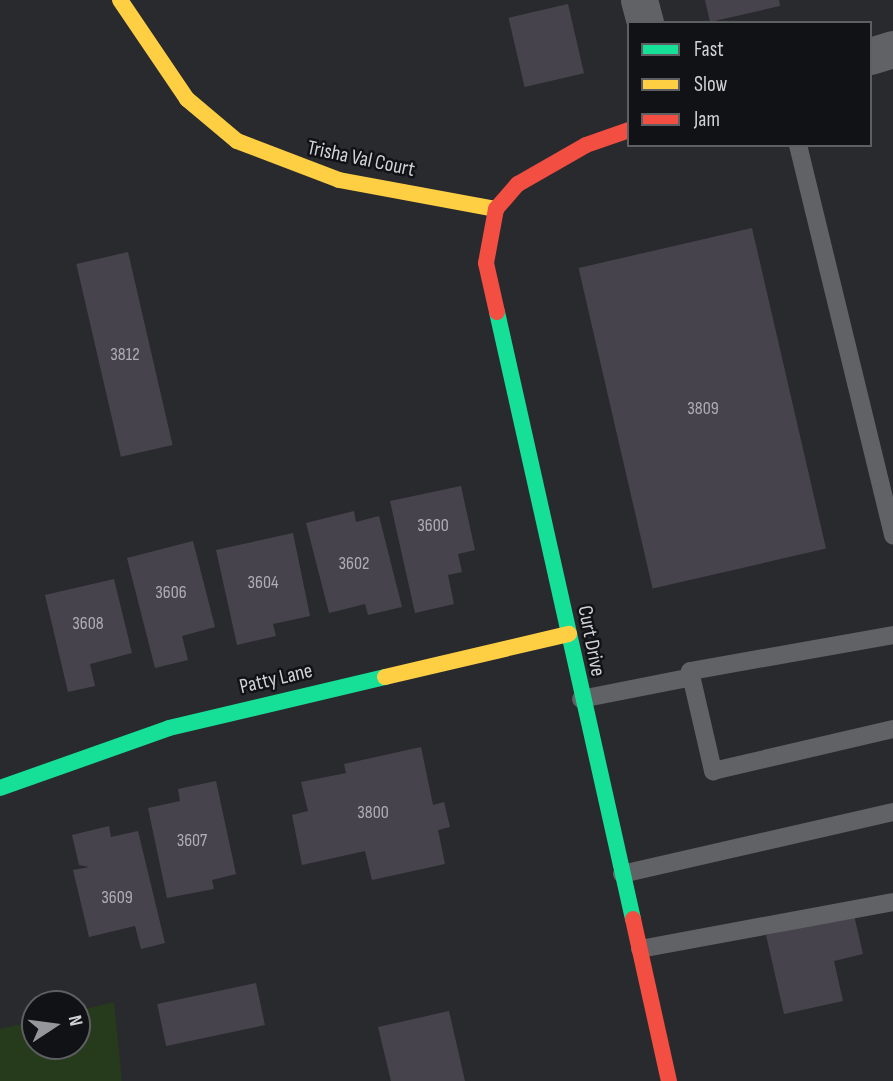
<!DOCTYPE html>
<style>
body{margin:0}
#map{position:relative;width:893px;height:1081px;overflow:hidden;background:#292a2e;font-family:"Sofia Sans Condensed",sans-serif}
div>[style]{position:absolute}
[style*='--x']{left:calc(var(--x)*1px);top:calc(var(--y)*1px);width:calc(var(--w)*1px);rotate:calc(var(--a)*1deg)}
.green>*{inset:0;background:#263a1c}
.building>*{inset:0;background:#47434d;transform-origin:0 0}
.lane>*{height:18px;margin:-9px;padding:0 9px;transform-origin:9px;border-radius:9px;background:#616265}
.street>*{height:37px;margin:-18.5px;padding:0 18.5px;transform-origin:18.5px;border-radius:18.5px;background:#616265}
.fast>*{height:16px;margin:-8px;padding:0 8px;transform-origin:8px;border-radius:8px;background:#16e098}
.slow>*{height:16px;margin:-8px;padding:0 8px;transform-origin:8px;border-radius:8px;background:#ffcf43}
.jam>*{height:16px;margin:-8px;padding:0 8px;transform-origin:8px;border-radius:8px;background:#f24e42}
span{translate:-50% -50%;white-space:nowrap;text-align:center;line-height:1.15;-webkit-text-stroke:5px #111215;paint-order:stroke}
.number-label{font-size:18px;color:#aeaeb4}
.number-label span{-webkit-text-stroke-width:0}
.street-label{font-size:21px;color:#d1d2d7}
.legend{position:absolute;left:627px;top:21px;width:245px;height:126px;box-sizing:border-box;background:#111215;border:2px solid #5e5f63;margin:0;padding:9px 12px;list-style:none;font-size:21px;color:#d1d2d7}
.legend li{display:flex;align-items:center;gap:14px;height:35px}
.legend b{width:35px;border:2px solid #5e5f63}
.north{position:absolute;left:21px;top:990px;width:70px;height:70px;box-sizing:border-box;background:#111215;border:2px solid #5e5f63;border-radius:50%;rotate:77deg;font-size:19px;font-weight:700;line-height:28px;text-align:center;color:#d1d2d7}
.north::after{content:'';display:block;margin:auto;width:24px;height:32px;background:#96979c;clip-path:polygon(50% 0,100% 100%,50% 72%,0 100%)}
</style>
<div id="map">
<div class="green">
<i style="clip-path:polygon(114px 1002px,122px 1081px,0 1081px,0 1029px,35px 1021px,35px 1046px,77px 1046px,77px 1011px)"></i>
</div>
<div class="building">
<i style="clip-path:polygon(705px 0,779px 0,780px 6px,710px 22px)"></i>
<i style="left:568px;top:4px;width:71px;height:61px;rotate:77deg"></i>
<i style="left:752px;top:228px;width:329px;height:178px;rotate:77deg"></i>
<i style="left:128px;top:252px;width:198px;height:53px;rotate:77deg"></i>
<i style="clip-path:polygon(461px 486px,475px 550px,458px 554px,462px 572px,448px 575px,454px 604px,415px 613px,390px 501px)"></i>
<i style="clip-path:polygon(354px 511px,356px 522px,379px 516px,402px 607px,368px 615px,365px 604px,329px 613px,306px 523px)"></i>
<i style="clip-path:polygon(293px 533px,310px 616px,273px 624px,276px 636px,237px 645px,216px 550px)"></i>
<i style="clip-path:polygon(193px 541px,215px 627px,182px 636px,188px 660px,155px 668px,127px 558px)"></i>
<i style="clip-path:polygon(114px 579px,132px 653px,90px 664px,95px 686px,68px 692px,45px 595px)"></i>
<i style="clip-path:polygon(421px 747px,433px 805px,444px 802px,450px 827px,438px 830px,445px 864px,372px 880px,365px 851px,302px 865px,292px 815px,308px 811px,301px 782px,346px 773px,344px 764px)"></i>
<i style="clip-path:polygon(216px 781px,236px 874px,212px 880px,214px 889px,167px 898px,148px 808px,180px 801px,178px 789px)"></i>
<i style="clip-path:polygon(109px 826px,111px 837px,138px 831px,165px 943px,141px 949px,135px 926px,89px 937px,73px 870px,89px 867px,79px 865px,72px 835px)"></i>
<i style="clip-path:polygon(854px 915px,863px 954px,834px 961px,843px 1001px,784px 1014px,766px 935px)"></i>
<i style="left:256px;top:983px;width:43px;height:101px;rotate:78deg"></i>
<i style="clip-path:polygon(449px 1011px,465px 1081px,391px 1081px,378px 1027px)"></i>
</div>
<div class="lane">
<i style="--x:798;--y:145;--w:402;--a:76.3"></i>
<i style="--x:893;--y:635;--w:206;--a:169.9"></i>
<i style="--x:690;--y:671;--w:103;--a:77"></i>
<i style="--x:713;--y:771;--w:185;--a:-13.1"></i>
<i style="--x:581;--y:699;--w:113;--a:-11.2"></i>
<i style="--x:622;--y:874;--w:278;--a:-12.9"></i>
<i style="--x:640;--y:949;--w:257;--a:-10.5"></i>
</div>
<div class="street">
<i style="--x:639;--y:0;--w:24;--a:75"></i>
<i style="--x:870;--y:56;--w:24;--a:-17"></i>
</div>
<div class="fast">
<i style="--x:497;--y:312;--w:622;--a:77.37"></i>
<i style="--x:0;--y:788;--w:179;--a:-19.5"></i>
<i style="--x:169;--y:728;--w:222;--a:-13.3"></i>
</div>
<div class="slow">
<i style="--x:120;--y:0;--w:120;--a:55.9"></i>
<i style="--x:187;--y:99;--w:65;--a:40"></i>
<i style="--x:237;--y:141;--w:109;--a:20.9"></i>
<i style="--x:339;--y:180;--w:160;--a:10.5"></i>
<i style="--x:385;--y:677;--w:189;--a:-13.2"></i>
</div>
<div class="jam">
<i style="--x:497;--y:312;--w:50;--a:-102.7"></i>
<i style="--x:486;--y:263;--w:55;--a:-79.5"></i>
<i style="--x:496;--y:209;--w:33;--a:-49"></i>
<i style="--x:518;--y:184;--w:78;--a:-29.8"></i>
<i style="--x:586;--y:145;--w:46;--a:-19.2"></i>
<i style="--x:633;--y:919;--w:166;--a:77.5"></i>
</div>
<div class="number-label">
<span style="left:125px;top:355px">3812</span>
<span style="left:703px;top:409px">3809</span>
<span style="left:433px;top:526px">3600</span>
<span style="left:354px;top:564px">3602</span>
<span style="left:263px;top:583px">3604</span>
<span style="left:171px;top:593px">3606</span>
<span style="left:88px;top:624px">3608</span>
<span style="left:373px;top:813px">3800</span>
<span style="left:192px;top:841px">3607</span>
<span style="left:117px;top:898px">3609</span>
</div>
<div class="street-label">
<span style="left:361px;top:159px;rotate:12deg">Trisha Val Court</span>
<span style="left:591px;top:641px;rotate:79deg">Curt Drive</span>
<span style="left:276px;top:679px;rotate:-13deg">Patty Lane</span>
</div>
<ul class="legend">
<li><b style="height:9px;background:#16e098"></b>Fast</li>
<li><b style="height:9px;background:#ffcf43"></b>Slow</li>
<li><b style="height:9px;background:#f24e42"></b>Jam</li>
</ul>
<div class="north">N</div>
</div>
